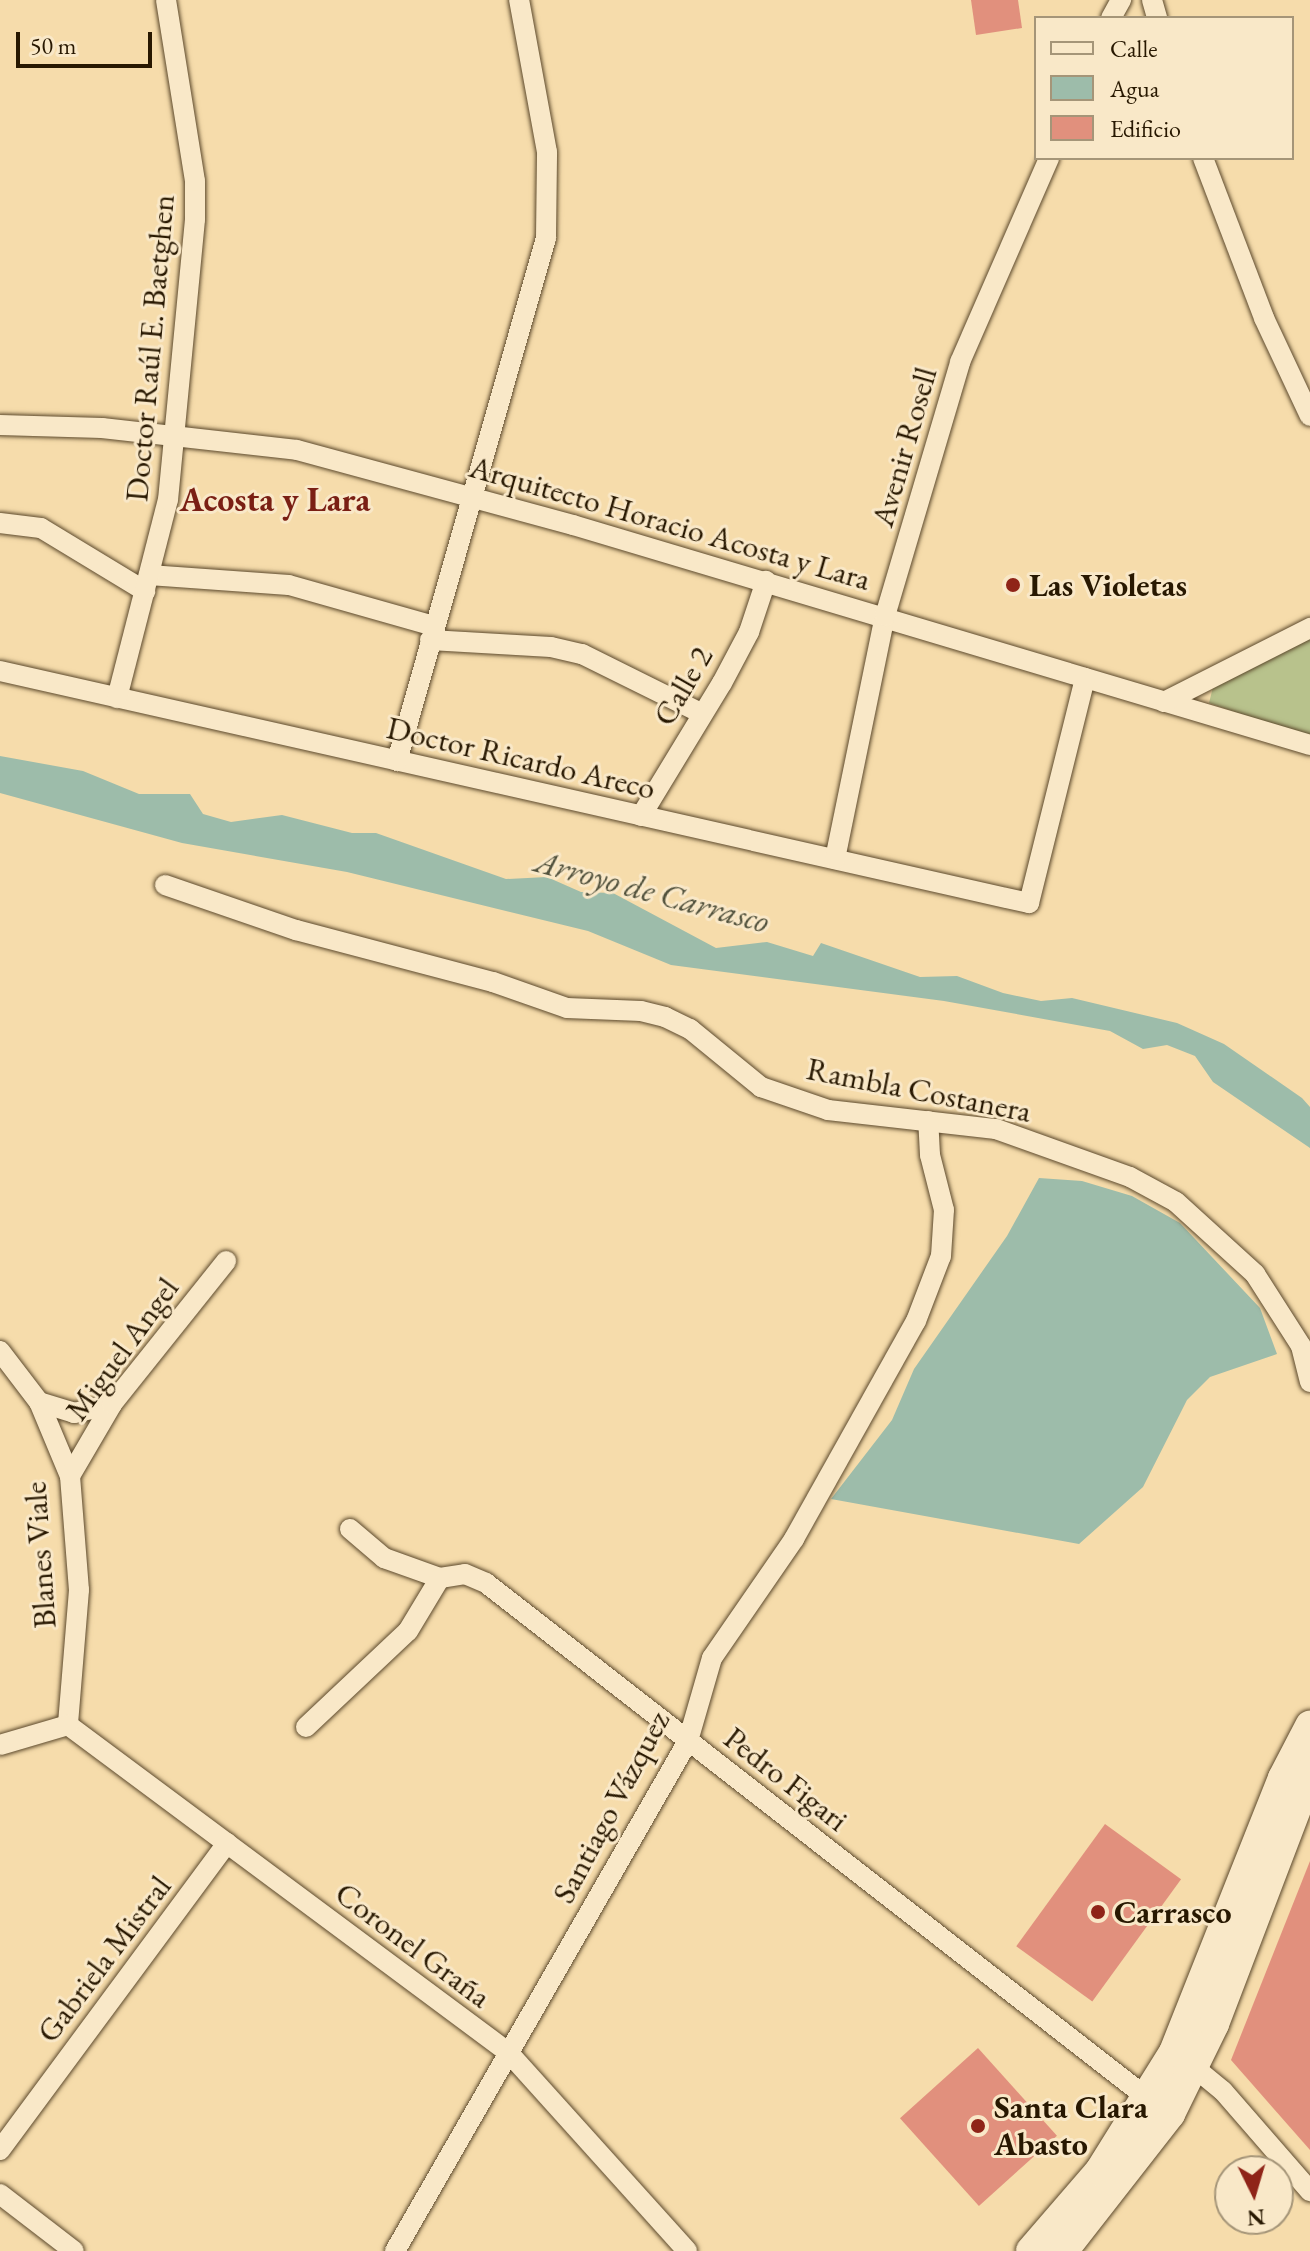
<!DOCTYPE html>
<meta charset="utf-8">
<style>
body{margin:0}
#map{position:relative;width:1310px;height:2251px;overflow:hidden;background:#f6dcab;font-family:"EB Garamond",serif}
div>[style]{position:absolute}
[style*='--x']{left:calc(var(--x)*1px);top:calc(var(--y)*1px);width:calc(var(--w)*1px);rotate:calc(var(--a)*1deg)}
.green>*{inset:0;background:#b8c28c}
.water>*{inset:0;background:#9dbcaa}
.building>*{inset:0;background:#e1907d;transform-origin:0 0}
.roads{filter:drop-shadow(0 0 2px #5c492c) drop-shadow(0 0 2px #5c492c)}
.street>*{height:20px;margin:-10px;padding:0 10px;transform-origin:10px;border-radius:10px;background:#f9e8c8}
.secondary>*{height:30px;margin:-15px;padding:0 15px;transform-origin:15px;border-radius:15px;background:#f9e8c8}
.dots>*{width:22px;height:22px;translate:-50% -50%;box-sizing:border-box;border:4px solid #f9e8c8;border-radius:50%}
span{translate:-50% -50%;white-space:nowrap;text-align:center;line-height:1.15;-webkit-text-stroke:6px #f9e8c8;paint-order:stroke}
.street-label{font-size:32px;color:#281801}
.poi-label{font-size:32px;color:#281801;font-weight:700}
.left{translate:0 -50%;text-align:left}
.neighbourhood-label{font-size:34px;color:#7a1f14;font-weight:700}
.water-label{font-size:34px;color:#51513c;font-style:italic}
.legend{position:absolute;left:1034px;top:16px;width:260px;height:144px;box-sizing:border-box;background:#f9e8c8;border:2px solid #a59578;margin:0;padding:10px 14px;list-style:none;font-size:24px;color:#281801}
.legend li{display:flex;align-items:center;gap:16px;height:40px}
.legend b{width:40px;border:2px solid #a59578}
.north{position:absolute;left:1214px;top:2155px;width:80px;height:80px;box-sizing:border-box;background:#f9e8c8;border:2px solid #a59578;border-radius:50%;rotate:175deg;font-size:22px;font-weight:700;line-height:32px;text-align:center;color:#281801}
.north::after{content:'';display:block;margin:auto;width:28px;height:36px;background:#8f2418;clip-path:polygon(50% 0,100% 100%,50% 72%,0 100%)}
.scale{position:absolute;left:16px;top:32px;width:136px;height:36px;box-sizing:border-box;border:4px solid #281801;border-top:0;padding-left:10px;font-size:24px;line-height:28px;white-space:nowrap;color:#281801;-webkit-text-stroke:6px #f9e8c8;paint-order:stroke}
</style>
<div id="map">
<div class="green">
<i style="clip-path:polygon(1310px 636px,1310px 738px,1209px 703px,1213px 687px)"></i>
</div>
<div class="water">
<i style="clip-path:polygon(0 756px,83px 771px,139px 794px,190px 794px,203px 814px,231px 822px,282px 815px,352px 833px,376px 833px,506px 879px,547px 877px,581px 892px,613px 893px,716px 948px,767px 942px,813px 956px,821px 943px,920px 977px,957px 976px,1003px 993px,1041px 1001px,1072px 998px,1177px 1023px,1224px 1044px,1302px 1098px,1310px 1107px,1310px 1148px,1213px 1082px,1195px 1056px,1167px 1045px,1143px 1049px,1110px 1031px,944px 1001px,671px 965px,588px 931px,347px 872px,182px 843px,0 793px)"></i>
<i style="clip-path:polygon(1039px 1178px,1082px 1181px,1132px 1196px,1180px 1223px,1260px 1308px,1277px 1354px,1210px 1377px,1187px 1400px,1143px 1487px,1079px 1544px,831px 1499px,892px 1420px,914px 1369px,1007px 1236px)"></i>
</div>
<div class="building">
<i style="clip-path:polygon(971px 0,1018px 0,1022px 28px,976px 35px)"></i>
<i style="left:1105px;top:1824px;width:94px;height:151px;rotate:36deg"></i>
<i style="clip-path:polygon(1310px 1861px,1310px 2150px,1231px 2060px)"></i>
<i style="left:978px;top:2048px;width:118px;height:105px;rotate:48deg"></i>
</div>
<div class="roads">
<div class="street">
<i style="--x:1152;--y:0;--w:19;--a:74"></i>
<i style="--x:1111;--y:18;--w:21;--a:-61"></i>
<i style="--x:1203;--y:158;--w:171;--a:69.1"></i>
<i style="--x:1264;--y:318;--w:108;--a:64.9"></i>
<i style="--x:0;--y:425;--w:102;--a:1.7"></i>
<i style="--x:102;--y:428;--w:196;--a:6.4"></i>
<i style="--x:297;--y:450;--w:286;--a:15.2"></i>
<i style="--x:573;--y:525;--w:769;--a:16.62"></i>
<i style="--x:0;--y:523;--w:41;--a:7"></i>
<i style="--x:41;--y:528;--w:122;--a:31.2"></i>
<i style="--x:149;--y:575;--w:140;--a:4.1"></i>
<i style="--x:289;--y:585;--w:151;--a:15.8"></i>
<i style="--x:430;--y:640;--w:121;--a:3.3"></i>
<i style="--x:551;--y:647;--w:32;--a:13"></i>
<i style="--x:582;--y:654;--w:133;--a:26.4"></i>
<i style="--x:0;--y:671;--w:1055;--a:12.71"></i>
<i style="--x:1029;--y:903;--w:232;--a:-76"></i>
<i style="--x:117;--y:698;--w:204;--a:-75.6"></i>
<i style="--x:168;--y:500;--w:282;--a:-84.5"></i>
<i style="--x:195;--y:219;--w:38;--a:-90"></i>
<i style="--x:195;--y:181;--w:183;--a:-99.1"></i>
<i style="--x:1164;--y:702;--w:164;--a:-26.9"></i>
<i style="--x:397;--y:761;--w:544;--a:-74.1"></i>
<i style="--x:546;--y:238;--w:86;--a:-89.3"></i>
<i style="--x:547;--y:152;--w:155;--a:-100.4"></i>
<i style="--x:641;--y:816;--w:156;--a:-58.7"></i>
<i style="--x:722;--y:683;--w:58;--a:-62.1"></i>
<i style="--x:749;--y:632;--w:54;--a:-71.6"></i>
<i style="--x:835;--y:859;--w:248;--a:-78.4"></i>
<i style="--x:885;--y:616;--w:265;--a:-73.5"></i>
<i style="--x:960;--y:362;--w:223;--a:-66.4"></i>
<i style="--x:165;--y:885;--w:139;--a:19"></i>
<i style="--x:296;--y:930;--w:204;--a:14.8"></i>
<i style="--x:493;--y:982;--w:78;--a:19.4"></i>
<i style="--x:567;--y:1008;--w:74;--a:2.3"></i>
<i style="--x:641;--y:1011;--w:25;--a:14"></i>
<i style="--x:665;--y:1017;--w:28;--a:26"></i>
<i style="--x:690;--y:1029;--w:92;--a:39.2"></i>
<i style="--x:761;--y:1087;--w:71;--a:18.9"></i>
<i style="--x:828;--y:1110;--w:169;--a:6.5"></i>
<i style="--x:996;--y:1129;--w:142;--a:19.7"></i>
<i style="--x:1130;--y:1177;--w:52;--a:28.5"></i>
<i style="--x:1176;--y:1202;--w:107;--a:42.3"></i>
<i style="--x:1255;--y:1274;--w:85;--a:57.4"></i>
<i style="--x:1301;--y:1346;--w:37;--a:76"></i>
<i style="--x:0;--y:1351;--w:64;--a:52.6"></i>
<i style="--x:39;--y:1402;--w:80;--a:67.3"></i>
<i style="--x:70;--y:1476;--w:114;--a:85.5"></i>
<i style="--x:79;--y:1590;--w:135;--a:94.7"></i>
<i style="--x:39;--y:1402;--w:37;--a:17"></i>
<i style="--x:74;--y:1413;--w:39;--a:-13"></i>
<i style="--x:70;--y:1476;--w:83;--a:-59.7"></i>
<i style="--x:112;--y:1404;--w:183;--a:-51.4"></i>
<i style="--x:350;--y:1529;--w:45;--a:40.5"></i>
<i style="--x:384;--y:1558;--w:59;--a:19.7"></i>
<i style="--x:440;--y:1578;--w:25;--a:-9"></i>
<i style="--x:465;--y:1574;--w:23;--a:23"></i>
<i style="--x:486;--y:1583;--w:848;--a:37.91"></i>
<i style="--x:68;--y:1725;--w:550;--a:36.64"></i>
<i style="--x:509;--y:2053;--w:266;--a:48"></i>
<i style="--x:306;--y:1727;--w:140;--a:-43.3"></i>
<i style="--x:408;--y:1631;--w:62;--a:-58.9"></i>
<i style="--x:0;--y:1745;--w:71;--a:-16.4"></i>
<i style="--x:1184;--y:2059;--w:50;--a:39.4"></i>
<i style="--x:1223;--y:2091;--w:133;--a:49"></i>
<i style="--x:0;--y:2150;--w:382;--a:-53.5"></i>
<i style="--x:0;--y:2194;--w:93;--a:37.6"></i>
<i style="--x:395;--y:2251;--w:588;--a:-60.12"></i>
<i style="--x:688;--y:1741;--w:86;--a:-73.9"></i>
<i style="--x:712;--y:1658;--w:145;--a:-55.4"></i>
<i style="--x:794;--y:1539;--w:250;--a:-60.8"></i>
<i style="--x:916;--y:1321;--w:70;--a:-69"></i>
<i style="--x:941;--y:1256;--w:46;--a:-86.3"></i>
<i style="--x:944;--y:1210;--w:57;--a:-104.3"></i>
<i style="--x:930;--y:1155;--w:34;--a:-93"></i>
</div>
<div class="secondary">
<i style="--x:1031;--y:2251;--w:106;--a:-49.2"></i>
<i style="--x:1100;--y:2171;--w:140;--a:-58.1"></i>
<i style="--x:1174;--y:2052;--w:295;--a:-68.3"></i>
<i style="--x:1283;--y:1778;--w:59;--a:-62.6"></i>
<i style="--x:1063;--y:2251;--w:174;--a:-52"></i>
<i style="--x:1170;--y:2114;--w:100;--a:-63.9"></i>
<i style="--x:1214;--y:2024;--w:270;--a:-69.1"></i>
</div>
</div>
<div class="dots">
<i style="left:1013px;top:585px;background:#8f2418"></i>
<i style="left:1098px;top:1912px;background:#8f2418"></i>
<i style="left:978px;top:2126px;background:#8f2418"></i>
</div>
<div class="street-label">
<span style="left:150px;top:348px;rotate:-85deg">Doctor Raúl E. Baetghen</span>
<span style="left:904px;top:447px;rotate:-74deg">Avenir Rosell</span>
<span style="left:670px;top:523px;rotate:16deg">Arquitecto Horacio Acosta y Lara</span>
<span style="left:683px;top:686px;rotate:-60deg">Calle 2</span>
<span style="left:521px;top:758px;rotate:13deg">Doctor Ricardo Areco</span>
<span style="left:919px;top:1090px;rotate:11deg">Rambla Costanera</span>
<span style="left:122px;top:1349px;rotate:-54deg">Miguel Angel</span>
<span style="left:40px;top:1555px;rotate:-94deg">Blanes Viale</span>
<span style="left:786px;top:1779px;rotate:38deg">Pedro Figari</span>
<span style="left:611px;top:1807px;rotate:-62deg">Santiago Vázquez</span>
<span style="left:413px;top:1945px;rotate:37deg">Coronel Graña</span>
<span style="left:104px;top:1959px;rotate:-53deg">Gabriela Mistral</span>
</div>
<div class="poi-label">
<span class="left" style="left:1029px;top:585px">Las Violetas</span>
<span class="left" style="left:1114px;top:1912px">Carrasco</span>
<span class="left" style="left:994px;top:2126px">Santa Clara<br>Abasto</span>
</div>
<div class="neighbourhood-label">
<span style="left:275px;top:500px">Acosta y Lara</span>
</div>
<div class="water-label">
<span style="left:652px;top:891px;rotate:15deg">Arroyo de Carrasco</span>
</div>
<ul class="legend">
<li><b style="height:10px;background:#f9e8c8"></b>Calle</li>
<li><b style="height:22px;background:#9dbcaa"></b>Agua</li>
<li><b style="height:22px;background:#e1907d"></b>Edificio</li>
</ul>
<div class="north">N</div>
<div class="scale">50 m</div>
</div>
